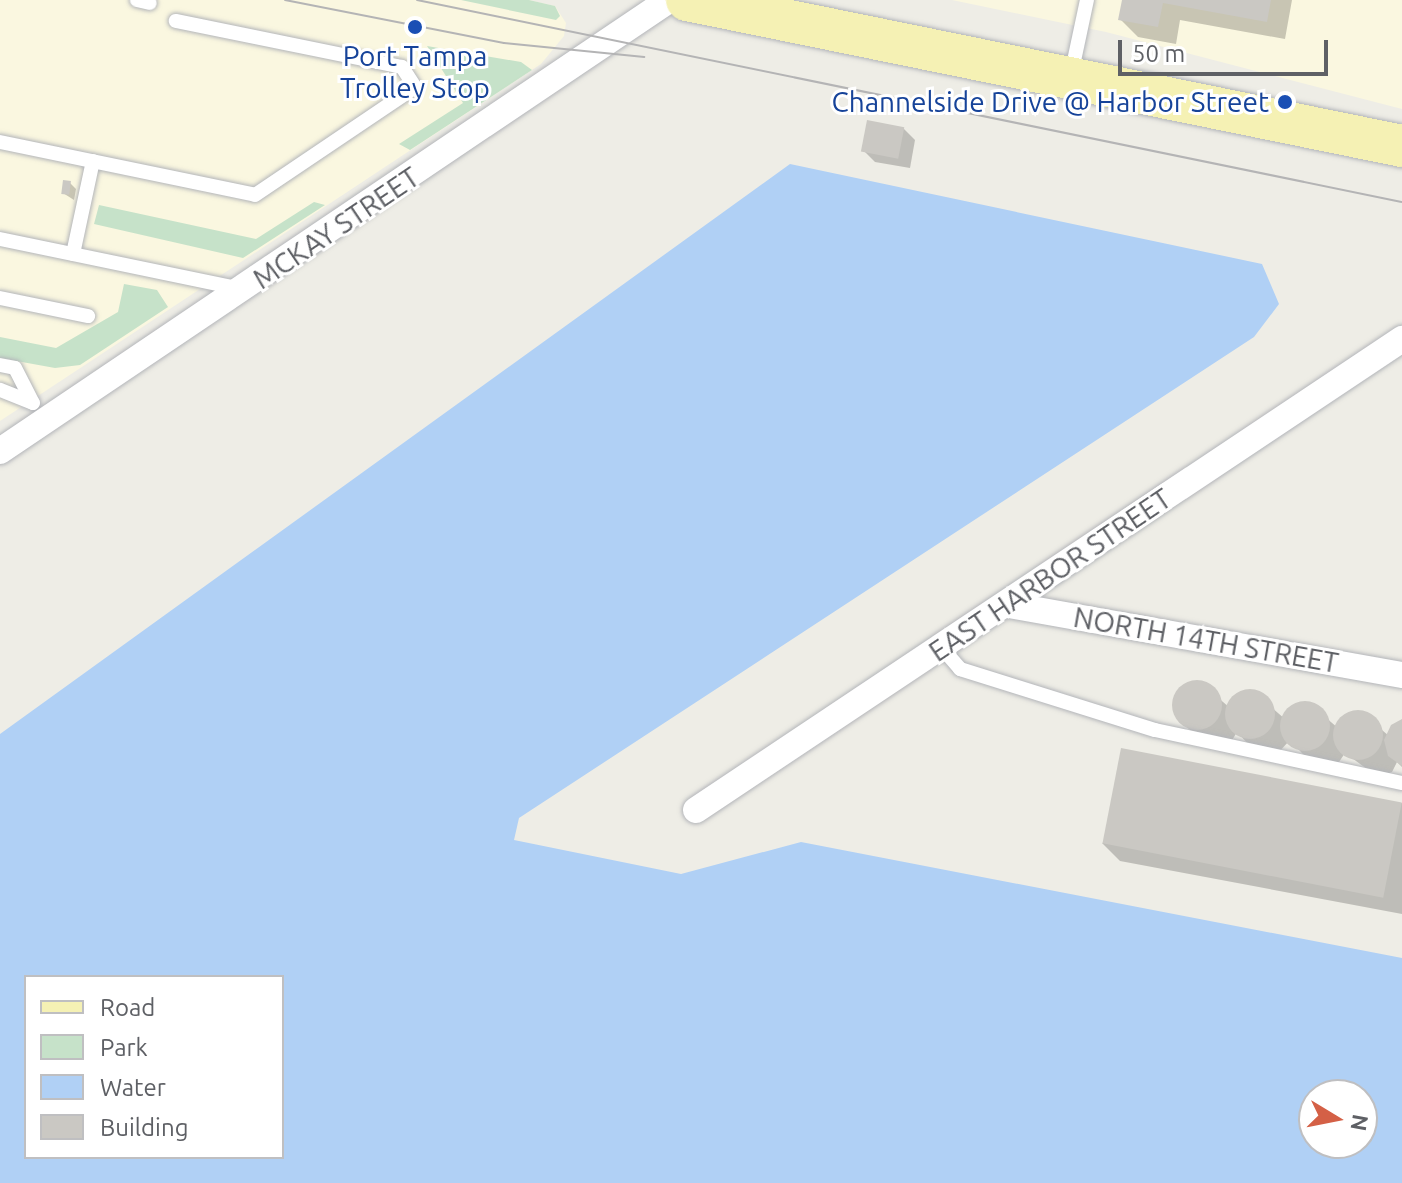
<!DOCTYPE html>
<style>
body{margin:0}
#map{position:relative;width:1402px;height:1183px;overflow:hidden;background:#eeede6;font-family:Ubuntu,sans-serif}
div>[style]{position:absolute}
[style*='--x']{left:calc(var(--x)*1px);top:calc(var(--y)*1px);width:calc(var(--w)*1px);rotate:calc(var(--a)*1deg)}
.commercial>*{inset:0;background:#faf7e0}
.green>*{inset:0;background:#c6e2c9}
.water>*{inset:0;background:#b0d0f5}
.shadow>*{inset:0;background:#0003}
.building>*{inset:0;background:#cac8c3;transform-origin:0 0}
.round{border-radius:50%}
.roads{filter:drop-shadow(0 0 2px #b3b5b9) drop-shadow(0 0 2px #b3b5b9)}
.service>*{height:14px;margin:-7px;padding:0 7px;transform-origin:7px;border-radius:7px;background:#fff}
.minor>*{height:26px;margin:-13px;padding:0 13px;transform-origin:13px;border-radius:13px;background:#fff}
.primary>*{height:42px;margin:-21px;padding:0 21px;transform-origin:21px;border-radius:21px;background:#f5f1b4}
.tram>*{height:2px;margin:-1px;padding:0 1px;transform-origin:1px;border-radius:1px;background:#b4b4b5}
.dots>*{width:22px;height:22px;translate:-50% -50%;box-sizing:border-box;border:4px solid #fff;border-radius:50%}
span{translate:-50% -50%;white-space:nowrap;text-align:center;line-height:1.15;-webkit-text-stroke:6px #fff;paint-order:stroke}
.transit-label{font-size:28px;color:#164399}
.right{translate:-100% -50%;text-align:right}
.street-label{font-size:28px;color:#5e6065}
.legend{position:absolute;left:24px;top:975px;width:260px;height:184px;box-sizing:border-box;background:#fff;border:2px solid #bfbfc1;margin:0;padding:10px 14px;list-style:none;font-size:24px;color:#5e6065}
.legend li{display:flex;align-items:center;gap:16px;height:40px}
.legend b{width:40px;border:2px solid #bfbfc1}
.north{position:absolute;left:1298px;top:1079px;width:80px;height:80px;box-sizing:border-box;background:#fff;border:2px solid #bfbfc1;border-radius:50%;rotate:100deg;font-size:22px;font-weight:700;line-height:32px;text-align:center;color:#5e6065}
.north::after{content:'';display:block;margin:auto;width:28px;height:36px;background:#d46046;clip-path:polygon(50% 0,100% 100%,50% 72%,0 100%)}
.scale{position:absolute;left:1118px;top:40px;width:210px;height:36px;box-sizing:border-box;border:4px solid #5e6065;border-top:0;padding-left:10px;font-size:24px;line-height:28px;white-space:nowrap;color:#5e6065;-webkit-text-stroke:6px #fff;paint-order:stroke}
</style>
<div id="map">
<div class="commercial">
<i style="clip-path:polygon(0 0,529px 0,555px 6px,566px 23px,564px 36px,541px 64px,0 421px)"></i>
<i style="clip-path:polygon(952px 0,1402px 0,1402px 109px,1106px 32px)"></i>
</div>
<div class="green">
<i style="clip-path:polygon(461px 0,529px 0,555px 6px,560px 16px,556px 20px)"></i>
<i style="clip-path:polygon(427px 46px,521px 62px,532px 70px,410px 150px,399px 144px,463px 103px)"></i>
<i style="clip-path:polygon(314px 202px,325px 205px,243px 258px,94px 224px,99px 205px,256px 239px)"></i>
<i style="clip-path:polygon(124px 284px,157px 290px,168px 307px,80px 365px,55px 368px,0 358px,0 337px,56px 348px,118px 312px)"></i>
</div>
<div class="water">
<i style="clip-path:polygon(evenodd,790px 164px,1262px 264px,1279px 304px,1254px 337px,519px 818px,514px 840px,681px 874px,801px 842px,1402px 958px,1402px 1183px,0 1183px,0 734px,790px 164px,26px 977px,282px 977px,282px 1157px,26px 1157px,26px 977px,790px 164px,1314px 1095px,1362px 1095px,1362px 1143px,1314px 1143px,1314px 1095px)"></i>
</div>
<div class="shadow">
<i style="clip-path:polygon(1124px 0,1292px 0,1285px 39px,1180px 20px,1176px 44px,1138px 37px,1120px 19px)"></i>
<i style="clip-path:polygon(903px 128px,915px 140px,910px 168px,875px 162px,863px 150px)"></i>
<i style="clip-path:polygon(70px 183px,76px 189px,74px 200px,63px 193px)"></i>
<i style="clip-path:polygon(1201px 683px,1230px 708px,1240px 694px,1254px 692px,1286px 720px,1295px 705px,1309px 703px,1339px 729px,1348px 715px,1362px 713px,1389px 736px,1402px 721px,1402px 767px,1397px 762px,1392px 772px,1378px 777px,1345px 753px,1339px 762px,1311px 763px,1290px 740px,1277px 754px,1250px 746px,1237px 732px,1231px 742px,1197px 737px,1178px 718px,1175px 703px,1187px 685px)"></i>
<i style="clip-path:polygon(1402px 803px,1402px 914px,1120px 861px,1102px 843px)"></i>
</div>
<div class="building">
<i style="clip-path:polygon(1122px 0,1271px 0,1267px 22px,1163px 3px,1158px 27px,1118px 20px)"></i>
<i style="left:867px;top:120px;width:38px;height:32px;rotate:11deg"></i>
<i style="left:63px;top:180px;width:8px;height:14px;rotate:7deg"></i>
<i class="round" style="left:1172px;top:680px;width:50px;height:50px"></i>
<i class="round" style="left:1225px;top:689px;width:50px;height:50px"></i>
<i class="round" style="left:1280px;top:701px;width:50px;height:50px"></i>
<i class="round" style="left:1333px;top:710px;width:50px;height:50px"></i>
<i style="clip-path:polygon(1402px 719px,1402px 766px,1388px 756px,1384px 740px,1391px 725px)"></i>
<i style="left:1121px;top:748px;width:286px;height:97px;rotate:11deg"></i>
</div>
<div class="roads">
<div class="service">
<i style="--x:137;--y:0;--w:13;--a:13"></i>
<i style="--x:1071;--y:75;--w:77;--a:-78"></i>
<i style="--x:0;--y:142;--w:260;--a:11.7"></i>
<i style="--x:255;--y:195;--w:193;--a:-34"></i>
<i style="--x:415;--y:87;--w:24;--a:-123"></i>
<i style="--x:402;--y:67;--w:231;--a:-168.5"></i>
<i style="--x:0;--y:239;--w:246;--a:11.7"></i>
<i style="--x:73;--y:254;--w:95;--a:-77.9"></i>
<i style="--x:0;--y:298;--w:90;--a:11.6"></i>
<i style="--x:0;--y:365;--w:15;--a:11"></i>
<i style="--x:15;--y:368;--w:39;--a:63"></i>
<i style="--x:33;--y:403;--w:35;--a:-158"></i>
<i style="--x:942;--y:648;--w:28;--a:49"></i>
<i style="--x:960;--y:669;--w:204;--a:17.4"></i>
<i style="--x:1155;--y:730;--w:253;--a:12.1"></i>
</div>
<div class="minor">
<i style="--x:0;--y:451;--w:807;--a:-33.99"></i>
<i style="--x:1009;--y:605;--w:399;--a:10.1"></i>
<i style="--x:696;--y:810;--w:849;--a:-33.71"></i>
</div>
<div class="primary">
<i style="--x:687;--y:0;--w:730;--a:11.54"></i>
</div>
</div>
<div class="tram">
<i style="--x:285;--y:0;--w:223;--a:11.1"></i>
<i style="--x:504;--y:43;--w:141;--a:5.7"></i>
<i style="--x:417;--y:0;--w:1005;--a:11.59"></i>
</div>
<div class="dots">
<i style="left:415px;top:27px;background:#1a4fb4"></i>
<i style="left:1285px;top:102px;background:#1a4fb4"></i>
</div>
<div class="transit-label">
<span style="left:415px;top:72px">Port Tampa<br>Trolley Stop</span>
<span class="right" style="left:1269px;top:102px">Channelside Drive @ Harbor Street</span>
</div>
<div class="street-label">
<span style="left:336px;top:228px;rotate:-34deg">MCKAY STREET</span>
<span style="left:1050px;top:575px;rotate:-34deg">EAST HARBOR STREET</span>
<span style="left:1206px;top:640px;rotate:10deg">NORTH 14TH STREET</span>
</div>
<ul class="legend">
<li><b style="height:10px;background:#f5f1b4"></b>Road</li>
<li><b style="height:22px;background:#c6e2c9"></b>Park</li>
<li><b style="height:22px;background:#b0d0f5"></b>Water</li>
<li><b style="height:22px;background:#cac8c3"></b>Building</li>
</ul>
<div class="north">N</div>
<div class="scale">50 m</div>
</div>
